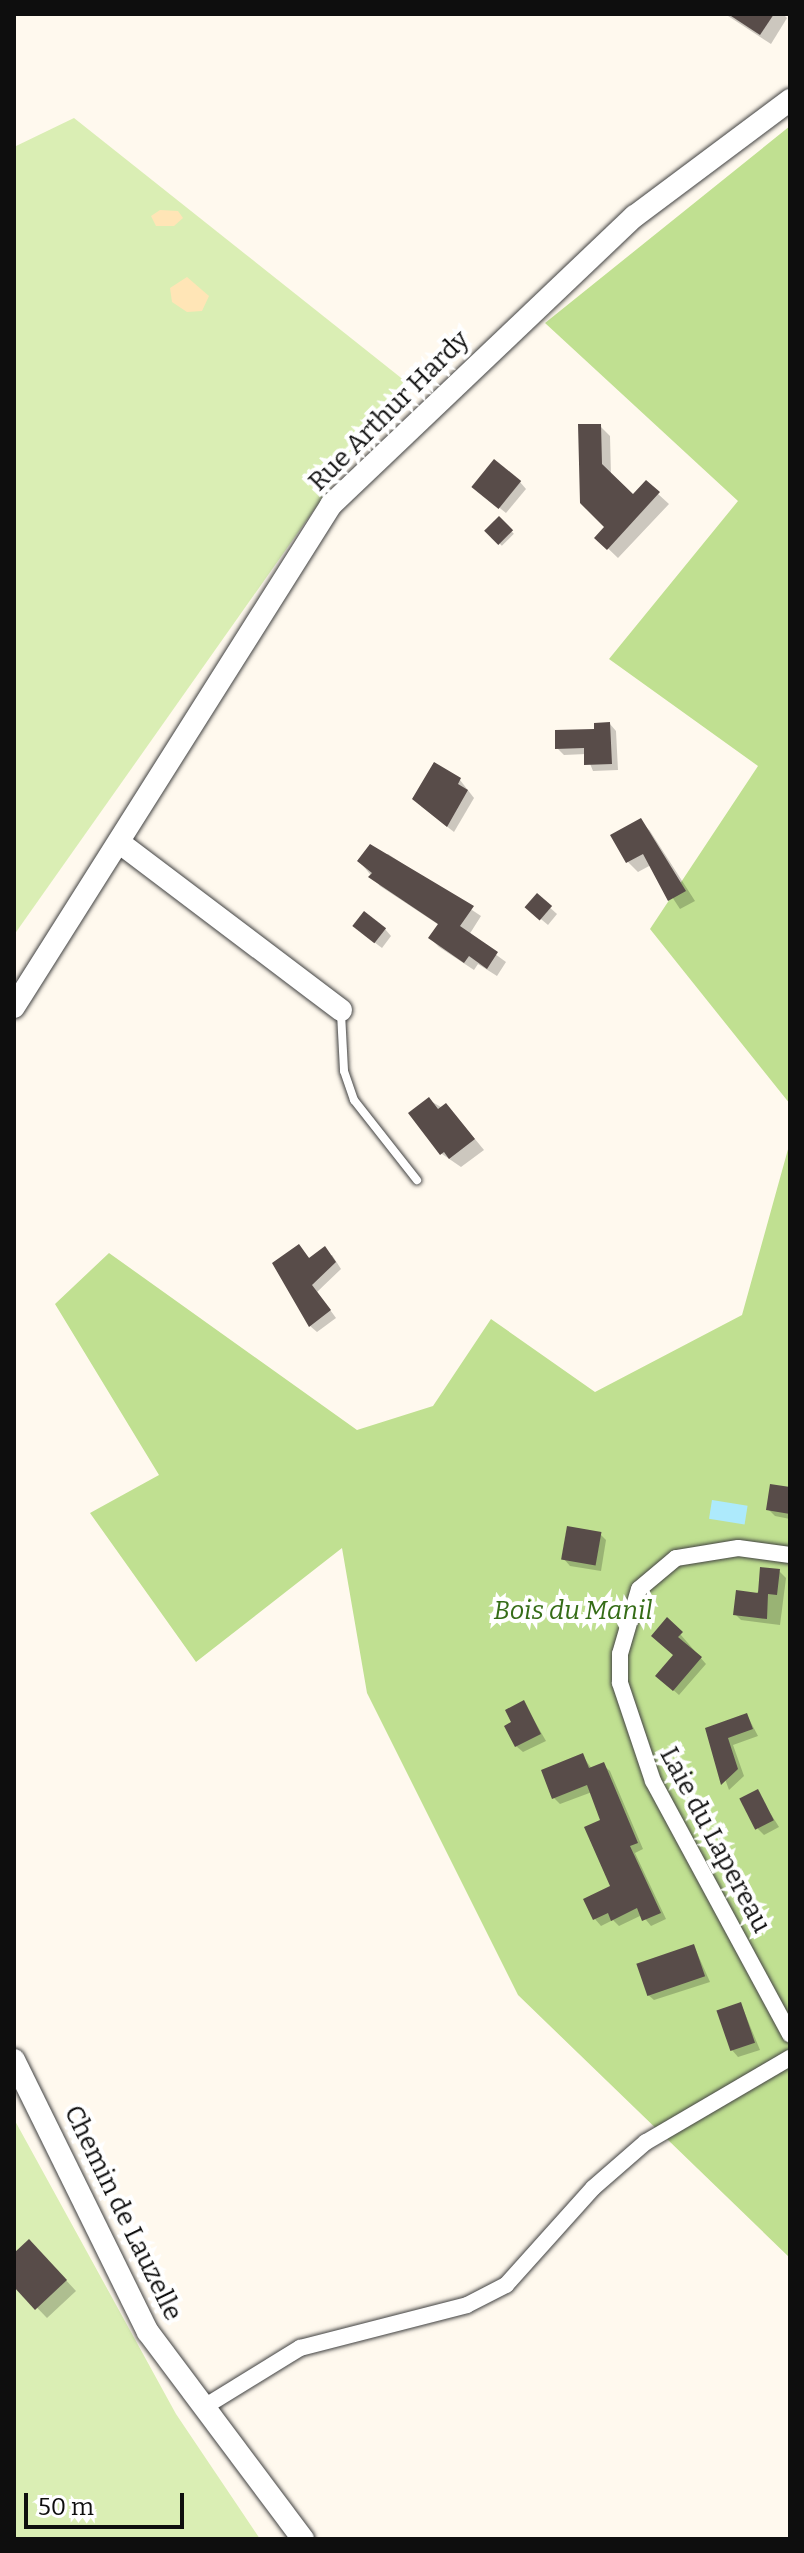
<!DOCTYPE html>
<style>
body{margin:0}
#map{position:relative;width:804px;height:2553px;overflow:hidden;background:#fff9ee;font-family:Bitter,serif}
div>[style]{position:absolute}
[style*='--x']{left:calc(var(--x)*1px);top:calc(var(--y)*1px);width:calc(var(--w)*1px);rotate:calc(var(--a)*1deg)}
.green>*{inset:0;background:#daeeb4}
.forest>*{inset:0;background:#c0e091}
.sand>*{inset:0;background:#ffe5b6}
.water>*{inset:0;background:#adeafc;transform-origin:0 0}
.shadow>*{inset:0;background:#0003;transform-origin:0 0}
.building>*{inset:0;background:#584c49;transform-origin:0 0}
.roads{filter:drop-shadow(0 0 2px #414141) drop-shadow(0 0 2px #414141)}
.service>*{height:8px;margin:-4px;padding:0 4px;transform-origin:4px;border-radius:4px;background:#fff}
.minor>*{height:16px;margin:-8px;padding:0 8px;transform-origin:8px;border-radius:8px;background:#fff}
.tertiary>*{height:22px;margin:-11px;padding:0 11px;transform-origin:11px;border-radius:11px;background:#fff}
span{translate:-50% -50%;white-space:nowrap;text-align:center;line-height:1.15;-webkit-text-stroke:8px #fff;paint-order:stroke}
.street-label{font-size:26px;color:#0e0e0e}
.park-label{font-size:26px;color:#356c17;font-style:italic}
.frame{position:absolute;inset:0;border:16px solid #0e0e0e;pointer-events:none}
.scale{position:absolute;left:24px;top:2493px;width:160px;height:36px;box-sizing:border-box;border:4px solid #0e0e0e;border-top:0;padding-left:10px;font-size:24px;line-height:28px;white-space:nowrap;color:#0e0e0e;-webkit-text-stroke:6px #fff;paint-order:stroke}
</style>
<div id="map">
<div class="green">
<i style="clip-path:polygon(74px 118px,405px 381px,14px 935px,14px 147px)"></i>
<i style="clip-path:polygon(14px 2119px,176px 2414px,260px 2539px,14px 2539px)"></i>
</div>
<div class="forest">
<i style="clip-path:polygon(790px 126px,790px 1104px,650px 929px,758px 766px,609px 659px,738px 501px,545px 323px)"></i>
<i style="clip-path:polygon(790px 1142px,790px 2258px,518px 1995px,367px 1693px,342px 1548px,196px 1662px,90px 1513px,159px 1475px,55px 1304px,109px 1253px,357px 1430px,433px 1406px,491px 1319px,595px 1392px,742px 1315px)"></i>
</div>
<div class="sand">
<i style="clip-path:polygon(160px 210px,178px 211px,183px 218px,174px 226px,156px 226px,151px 216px)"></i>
<i style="clip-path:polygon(187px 277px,209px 296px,202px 311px,187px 312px,172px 302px,170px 288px)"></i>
</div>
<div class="water">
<i style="left:712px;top:1500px;width:36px;height:19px;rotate:9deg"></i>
</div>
<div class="shadow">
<i style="clip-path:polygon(725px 14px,783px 14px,787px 18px,771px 44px)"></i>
<i style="clip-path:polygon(600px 426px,610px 436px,611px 476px,634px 497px,646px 483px,669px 504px,618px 558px,597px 538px,607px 527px,582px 502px)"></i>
<i style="clip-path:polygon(520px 482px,526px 489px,506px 513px,481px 493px)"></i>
<i style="left:499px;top:519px;width:21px;height:17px;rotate:45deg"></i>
<i style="clip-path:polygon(610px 724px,616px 731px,618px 770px,593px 771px,586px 754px,564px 755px,557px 748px)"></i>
<i style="clip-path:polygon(460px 780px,474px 798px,454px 832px,421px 806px)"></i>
<i style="clip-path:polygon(640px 820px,650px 831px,695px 901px,680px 909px,651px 865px,638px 872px,628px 862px)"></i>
<i style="clip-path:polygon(388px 854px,481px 916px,469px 935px,506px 962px,497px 976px,478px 964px,474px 970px,439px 947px,430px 938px,439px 925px,380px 886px,359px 861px)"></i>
<i style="clip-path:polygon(537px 896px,557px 914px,548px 925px,535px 914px)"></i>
<i style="clip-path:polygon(385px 929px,391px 936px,382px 948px,362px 933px)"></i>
<i style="clip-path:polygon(429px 1100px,456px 1116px,484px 1150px,461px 1167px,442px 1154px,411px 1113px)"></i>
<i style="clip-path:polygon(299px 1247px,310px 1259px,332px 1255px,341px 1269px,317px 1292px,336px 1318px,317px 1332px,310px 1326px)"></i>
<i style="clip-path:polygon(790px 1489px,790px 1519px,775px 1516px,768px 1509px)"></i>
<i style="clip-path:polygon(600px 1534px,606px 1540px,601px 1571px,570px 1566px,564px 1559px)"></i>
<i style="clip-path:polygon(779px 1571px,786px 1578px,780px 1625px,741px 1620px,735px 1614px)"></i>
<i style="clip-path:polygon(668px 1620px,706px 1664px,679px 1695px,663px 1681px,675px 1656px)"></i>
<i style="clip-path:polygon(524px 1703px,546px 1741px,523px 1752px,516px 1746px,514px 1723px)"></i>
<i style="clip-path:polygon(747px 1715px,758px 1736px,733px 1745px,744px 1776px,729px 1790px,707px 1729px)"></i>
<i style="clip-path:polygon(582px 1755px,592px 1769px,603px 1765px,610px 1771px,643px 1849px,635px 1853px,666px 1919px,651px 1926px,642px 1915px,619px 1926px,613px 1920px,601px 1926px,595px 1919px,613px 1887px,603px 1821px,592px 1792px,560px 1804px,554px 1798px)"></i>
<i style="clip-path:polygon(757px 1792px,779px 1827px,764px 1835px,758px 1829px)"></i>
<i style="clip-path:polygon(694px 1946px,710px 1982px,654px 2000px,647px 1994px)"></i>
<i style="clip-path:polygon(741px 2004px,760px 2050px,738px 2057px,732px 2050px)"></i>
<i style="clip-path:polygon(39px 2251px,76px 2291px,47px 2318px,14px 2284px,14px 2254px)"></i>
</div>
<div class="building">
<i style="clip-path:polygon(728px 14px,774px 14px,760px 35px)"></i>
<i style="clip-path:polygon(578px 424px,601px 424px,602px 464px,633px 494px,646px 480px,660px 492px,607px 550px,594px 538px,604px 527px,580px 503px)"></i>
<i style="left:494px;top:459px;width:35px;height:36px;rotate:39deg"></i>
<i style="left:499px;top:516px;width:20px;height:21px;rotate:45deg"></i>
<i style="clip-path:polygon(610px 722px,612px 764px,584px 765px,584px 748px,555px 749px,555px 730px,594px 729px,594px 723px)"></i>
<i style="clip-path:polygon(434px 762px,461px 778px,458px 784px,468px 790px,447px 827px,412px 799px)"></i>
<i style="clip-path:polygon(641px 818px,686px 891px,668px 901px,643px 854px,626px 863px,610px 835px)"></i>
<i style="clip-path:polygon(370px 844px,474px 906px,460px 926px,498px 952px,487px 969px,469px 956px,464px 963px,428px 938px,438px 924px,368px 877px,372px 873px,357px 861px)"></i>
<i style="left:537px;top:893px;width:20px;height:19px;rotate:41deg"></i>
<i style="left:364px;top:911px;width:28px;height:19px;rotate:38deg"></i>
<i style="clip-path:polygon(429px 1097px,438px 1109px,446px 1103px,475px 1139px,449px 1159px,444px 1152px,440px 1155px,408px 1113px)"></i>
<i style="clip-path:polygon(299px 1244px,309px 1258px,325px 1246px,336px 1262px,312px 1285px,331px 1310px,309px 1327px,272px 1263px)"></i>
<i style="clip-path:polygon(770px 1484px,790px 1487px,790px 1514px,766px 1510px)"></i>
<i style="left:567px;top:1526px;width:35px;height:34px;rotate:10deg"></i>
<i style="clip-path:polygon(760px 1567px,780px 1569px,777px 1595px,768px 1594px,767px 1619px,733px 1615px,736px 1590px,758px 1593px)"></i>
<i style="clip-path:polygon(667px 1617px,683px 1632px,678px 1637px,702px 1657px,673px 1691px,655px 1676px,673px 1655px,651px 1636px)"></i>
<i style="clip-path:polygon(524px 1700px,541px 1734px,515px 1747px,504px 1726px,511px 1722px,505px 1710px)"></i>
<i style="clip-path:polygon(747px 1713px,753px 1729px,728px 1738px,738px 1769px,721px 1785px,705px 1728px)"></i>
<i style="clip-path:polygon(583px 1753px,589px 1768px,604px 1762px,638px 1843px,630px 1846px,661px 1913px,642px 1921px,637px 1908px,611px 1921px,608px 1913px,593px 1920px,583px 1899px,610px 1886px,584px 1827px,600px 1820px,587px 1785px,552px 1799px,541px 1770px)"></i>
<i style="left:758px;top:1789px;width:35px;height:21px;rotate:63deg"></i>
<i style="left:694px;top:1944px;width:34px;height:61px;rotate:71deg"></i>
<i style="left:741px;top:2002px;width:43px;height:26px;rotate:71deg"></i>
<i style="clip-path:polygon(29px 2239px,67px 2280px,35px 2310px,14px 2287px,14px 2253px)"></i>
</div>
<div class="roads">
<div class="service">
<i style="--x:341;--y:1013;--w:58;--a:87"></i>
<i style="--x:344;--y:1071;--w:31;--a:71"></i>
<i style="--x:354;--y:1100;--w:102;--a:51.8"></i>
</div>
<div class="minor">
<i style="--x:790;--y:1555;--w:52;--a:-172.3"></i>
<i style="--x:738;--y:1548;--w:63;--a:170.8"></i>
<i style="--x:676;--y:1558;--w:48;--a:140"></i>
<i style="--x:639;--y:1589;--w:68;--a:106.3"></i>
<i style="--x:620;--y:1654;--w:29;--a:90"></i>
<i style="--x:620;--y:1683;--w:103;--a:71.4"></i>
<i style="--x:653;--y:1781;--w:288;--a:61.6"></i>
<i style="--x:204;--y:2407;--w:113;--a:-31.6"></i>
<i style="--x:300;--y:2348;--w:172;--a:-14.4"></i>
<i style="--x:467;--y:2305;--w:44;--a:-27.1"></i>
<i style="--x:506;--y:2285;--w:130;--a:-48.1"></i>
<i style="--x:593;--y:2188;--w:70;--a:-41"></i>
<i style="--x:646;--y:2142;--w:167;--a:-30.3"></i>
</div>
<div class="tertiary">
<i style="--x:120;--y:843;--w:277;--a:37.1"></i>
<i style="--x:14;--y:1007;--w:594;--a:-57.73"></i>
<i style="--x:331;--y:505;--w:419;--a:-43.6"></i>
<i style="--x:635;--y:216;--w:194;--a:-36.8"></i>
<i style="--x:14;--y:2060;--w:303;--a:63.8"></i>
<i style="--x:148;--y:2332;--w:259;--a:53.2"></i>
</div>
</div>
<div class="street-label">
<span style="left:389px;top:411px;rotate:-45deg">Rue Arthur Hardy</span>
<span style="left:715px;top:1840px;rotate:62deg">Laie du Lapereau</span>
<span style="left:123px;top:2213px;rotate:64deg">Chemin de Lauzelle</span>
</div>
<div class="park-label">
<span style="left:573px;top:1611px">Bois du Manil</span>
</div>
<div class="frame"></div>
<div class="scale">50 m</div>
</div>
